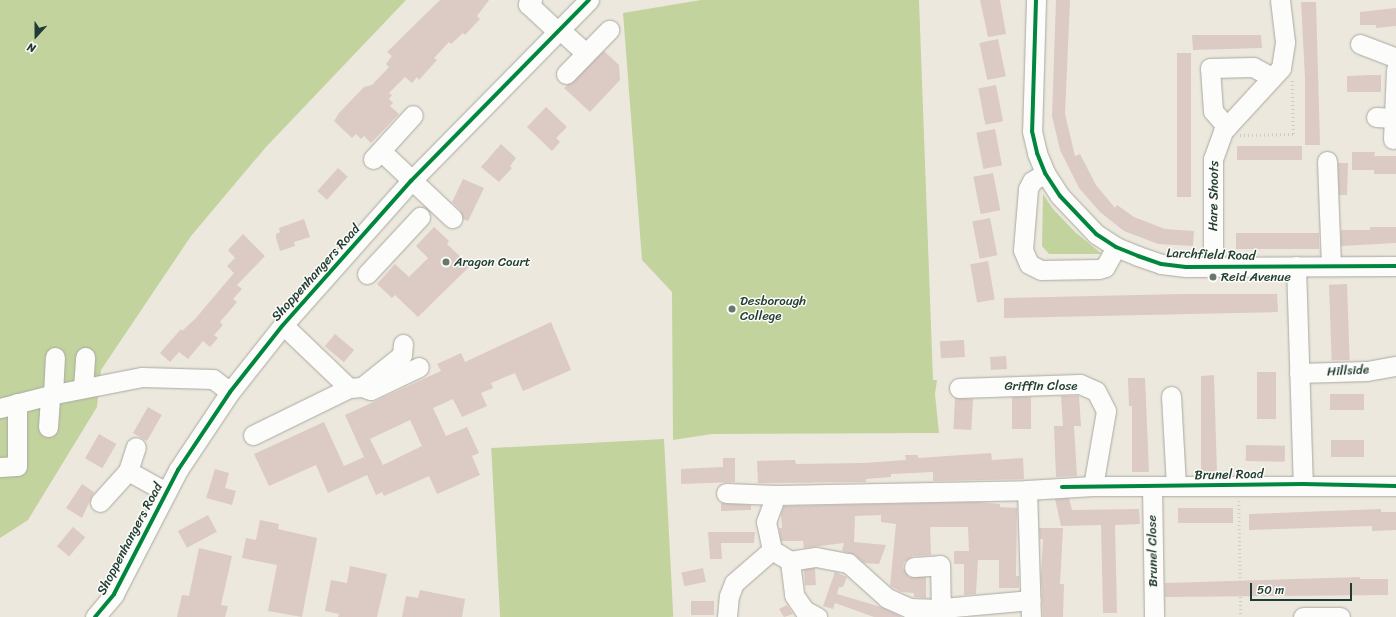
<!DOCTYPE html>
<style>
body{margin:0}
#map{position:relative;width:1396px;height:617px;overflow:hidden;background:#ede8dd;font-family:Sriracha,sans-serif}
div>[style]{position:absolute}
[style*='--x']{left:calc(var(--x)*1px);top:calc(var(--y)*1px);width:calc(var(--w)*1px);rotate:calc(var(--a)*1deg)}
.green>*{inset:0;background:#c2d39e;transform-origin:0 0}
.building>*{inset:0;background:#dccac4;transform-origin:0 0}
.path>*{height:2.5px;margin-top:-1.25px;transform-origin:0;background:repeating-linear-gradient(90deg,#cbcdc9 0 1px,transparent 0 4px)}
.roads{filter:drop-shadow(0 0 1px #a8a9a1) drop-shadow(0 0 1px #a8a9a1)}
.minor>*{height:19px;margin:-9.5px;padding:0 9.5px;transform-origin:9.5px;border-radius:9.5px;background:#fcfcfa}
.cycleway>*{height:4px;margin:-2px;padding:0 2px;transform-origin:2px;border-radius:2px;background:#00873e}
.dots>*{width:11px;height:11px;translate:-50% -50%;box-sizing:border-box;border:2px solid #fdfcf7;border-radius:50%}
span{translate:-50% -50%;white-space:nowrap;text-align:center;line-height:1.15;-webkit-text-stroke:3px #fdfcf7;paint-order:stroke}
.street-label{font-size:13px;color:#1f3d34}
.poi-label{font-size:13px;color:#1f3d34}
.left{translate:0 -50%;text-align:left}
.north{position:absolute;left:16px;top:16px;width:40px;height:40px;-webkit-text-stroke:3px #fdfcf7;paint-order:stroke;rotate:201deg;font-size:11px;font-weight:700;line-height:16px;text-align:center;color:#1f3d34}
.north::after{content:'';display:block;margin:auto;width:14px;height:18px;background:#1f3d34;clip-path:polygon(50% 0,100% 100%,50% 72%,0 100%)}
.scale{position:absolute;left:1250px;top:583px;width:102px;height:18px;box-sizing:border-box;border:2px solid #1f3d34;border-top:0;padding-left:5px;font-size:12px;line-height:14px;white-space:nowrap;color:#1f3d34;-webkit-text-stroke:3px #fdfcf7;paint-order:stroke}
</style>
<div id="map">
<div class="green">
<i style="clip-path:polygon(0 0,406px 0,266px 147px,191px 236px,101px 370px,97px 407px,28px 520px,0 538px)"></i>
<i style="clip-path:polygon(701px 0,919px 0,933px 380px,937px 380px,935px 394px,939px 433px,712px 434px,673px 440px,672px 292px,642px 260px,623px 13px)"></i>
<i style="clip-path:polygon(1043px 194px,1053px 209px,1075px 232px,1102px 254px,1049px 254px,1042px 246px)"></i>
<i style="left:664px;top:439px;width:178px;height:173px;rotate:87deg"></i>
</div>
<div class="building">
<i style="clip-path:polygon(440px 0,489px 0,477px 16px,480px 19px,465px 35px,463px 33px,451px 44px,449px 42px,434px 58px,437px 60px,419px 80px,417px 77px,412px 83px,405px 77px,389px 93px,392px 95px,389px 99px,393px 103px,390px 106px,399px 114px,371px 143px,364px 136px,361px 139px,356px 134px,352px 138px,334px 121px,339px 113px,364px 87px,372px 85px,389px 67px,386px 64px,392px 56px,387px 52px)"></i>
<i style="clip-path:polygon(980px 0,1000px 0,1006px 34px,988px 37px)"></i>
<i style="clip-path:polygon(1056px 0,1070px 0,1065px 114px,1075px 156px,1080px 154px,1096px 185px,1115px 208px,1117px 205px,1134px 217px,1165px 229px,1194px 231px,1193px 246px,1158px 244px,1124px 231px,1100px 212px,1079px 188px,1060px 150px,1052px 116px)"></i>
<i style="clip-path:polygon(1301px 2px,1316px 2px,1320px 145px,1305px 145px,1305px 78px)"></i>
<i style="clip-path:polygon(1396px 8px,1396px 26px,1376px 28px,1376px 25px,1360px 25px,1360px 12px)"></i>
<i style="clip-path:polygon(1192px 35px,1261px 35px,1262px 48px,1193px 50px)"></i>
<i style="left:998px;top:39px;width:38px;height:19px;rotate:78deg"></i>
<i style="clip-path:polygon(604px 51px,619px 65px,620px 80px,590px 112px,564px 88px)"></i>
<i style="left:1177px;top:53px;width:14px;height:144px"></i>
<i style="clip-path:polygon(1370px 75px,1381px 75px,1381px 92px,1347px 92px,1347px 76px)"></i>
<i style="left:996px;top:85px;width:37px;height:18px;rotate:79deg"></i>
<i style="clip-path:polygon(546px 107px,567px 127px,556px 138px,560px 142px,552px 151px,527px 127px)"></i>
<i style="left:995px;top:129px;width:37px;height:19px;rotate:79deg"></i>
<i style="clip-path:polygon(501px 144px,516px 158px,510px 166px,512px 168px,499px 182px,481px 167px)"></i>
<i style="left:1302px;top:146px;width:14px;height:65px;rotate:90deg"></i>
<i style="clip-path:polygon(1352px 152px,1375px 152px,1374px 156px,1396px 156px,1396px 174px,1374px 174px,1374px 170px,1352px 170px)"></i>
<i style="clip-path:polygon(1338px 163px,1348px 163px,1347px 195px,1339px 195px)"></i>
<i style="left:338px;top:168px;width:13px;height:31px;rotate:42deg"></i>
<i style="left:993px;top:173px;width:38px;height:20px;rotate:79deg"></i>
<i style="clip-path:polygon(463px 179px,484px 188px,468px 221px,463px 219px,460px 210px,452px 202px)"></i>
<i style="left:990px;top:218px;width:38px;height:18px;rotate:79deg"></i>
<i style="clip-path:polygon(304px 219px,310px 237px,294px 242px,295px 246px,280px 251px,276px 238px,276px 234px,280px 232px,279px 228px)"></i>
<i style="clip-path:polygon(434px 227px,449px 241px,447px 244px,470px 266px,418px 317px,395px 295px,392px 298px,377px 284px,395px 264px,409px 277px,428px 258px,416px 246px)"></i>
<i style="clip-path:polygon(1370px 227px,1396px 227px,1396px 243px,1341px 246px,1341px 230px,1370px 230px)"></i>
<i style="left:1236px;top:233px;width:83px;height:16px"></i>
<i style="clip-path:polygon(243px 234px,265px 256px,237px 285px,242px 289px,233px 299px,237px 302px,220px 322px,223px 325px,214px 335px,218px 338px,210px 347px,203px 341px,188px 359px,179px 352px,170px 362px,160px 353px,181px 329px,182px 331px,195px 319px,234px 273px,227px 266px,235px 258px,228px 250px)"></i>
<i style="left:988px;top:261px;width:39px;height:18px;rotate:80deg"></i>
<i style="left:1347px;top:284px;width:76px;height:18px;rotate:88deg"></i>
<i style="clip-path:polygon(1183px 294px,1277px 294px,1278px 312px,1004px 318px,1004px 298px)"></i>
<i style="clip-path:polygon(evenodd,551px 322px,571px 370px,523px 391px,515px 373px,491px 383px,493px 388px,481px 393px,487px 406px,462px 417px,453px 399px,433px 408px,446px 436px,467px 427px,479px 453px,472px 456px,480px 475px,437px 494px,429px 476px,384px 496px,382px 492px,376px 495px,367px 475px,328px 493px,316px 465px,269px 486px,254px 454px,324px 422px,344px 466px,364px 457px,345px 415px,441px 371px,437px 364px,461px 353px,465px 362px,551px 322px,410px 420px,422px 446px,383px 465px,370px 439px,410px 420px)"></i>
<i style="left:335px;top:334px;width:25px;height:16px;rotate:40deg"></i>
<i style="left:964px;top:340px;width:17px;height:24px;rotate:87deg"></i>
<i style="left:1006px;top:356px;width:13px;height:16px;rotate:86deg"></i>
<i style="left:1257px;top:372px;width:19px;height:47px"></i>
<i style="clip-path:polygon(1214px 375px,1217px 473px,1201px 473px,1201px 376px)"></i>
<i style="clip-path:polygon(1128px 378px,1145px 378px,1149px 472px,1132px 472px,1132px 406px,1129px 406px)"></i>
<i style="left:1330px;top:394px;width:34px;height:16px"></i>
<i style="clip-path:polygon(1061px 396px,1079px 396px,1081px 426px,1074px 426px,1077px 476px,1056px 477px,1054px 426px,1063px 426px)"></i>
<i style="left:1012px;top:397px;width:19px;height:32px"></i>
<i style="left:955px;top:398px;width:18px;height:31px;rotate:3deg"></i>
<i style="left:148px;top:407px;width:16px;height:30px;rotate:30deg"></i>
<i style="left:99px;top:434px;width:20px;height:28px;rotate:30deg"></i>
<i style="left:1331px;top:440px;width:33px;height:17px"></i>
<i style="left:1246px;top:445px;width:39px;height:16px;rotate:1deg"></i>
<i style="clip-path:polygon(991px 453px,992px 460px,1023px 458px,1024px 479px,933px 481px,933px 472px,891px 474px,891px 477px,866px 479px,866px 482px,758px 483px,757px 461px,795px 460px,796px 464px,864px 463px,906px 460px,905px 455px,918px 455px,918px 458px)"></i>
<i style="clip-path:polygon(723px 458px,735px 458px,735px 482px,681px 484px,681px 469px,723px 467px)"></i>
<i style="clip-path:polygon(215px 469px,229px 473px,225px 488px,236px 491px,232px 505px,206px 498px)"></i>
<i style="clip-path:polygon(82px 484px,94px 492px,82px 518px,66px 508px)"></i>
<i style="clip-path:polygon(1069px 498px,1072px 510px,1139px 509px,1140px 524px,1115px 525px,1117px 613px,1103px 613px,1101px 525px,1061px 526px,1055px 499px)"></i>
<i style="clip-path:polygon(978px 502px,1000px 504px,1000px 507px,1017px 508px,1016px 576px,1019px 576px,1019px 588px,999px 588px,999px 560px,978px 560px,976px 594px,964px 595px,964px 564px,954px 564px,954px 551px,969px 551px,968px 527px,930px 527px,931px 555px,913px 556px,904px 562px,903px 568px,909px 577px,926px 577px,926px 598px,914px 597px,914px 593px,901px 592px,890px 586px,896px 524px,881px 522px,881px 515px,855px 516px,854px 542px,886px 545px,879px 564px,864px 563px,855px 555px,842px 551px,844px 543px,804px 548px,803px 541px,781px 541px,779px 528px,782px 528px,781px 514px,784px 506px)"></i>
<i style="clip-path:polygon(721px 503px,751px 505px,751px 510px,721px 511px)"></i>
<i style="left:1233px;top:508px;width:15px;height:55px;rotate:90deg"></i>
<i style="clip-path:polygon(1381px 509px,1381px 512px,1396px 512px,1396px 530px,1372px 531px,1372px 526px,1249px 530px,1249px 514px)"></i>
<i style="left:208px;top:515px;width:19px;height:34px;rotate:62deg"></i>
<i style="clip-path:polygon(260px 520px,279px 524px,278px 529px,317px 538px,302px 617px,268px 611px,277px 565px,242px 558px,246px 538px,256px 540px)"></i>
<i style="left:73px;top:527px;width:16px;height:25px;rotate:40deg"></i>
<i style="clip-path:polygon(1039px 528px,1063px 528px,1060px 584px,1064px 584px,1063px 617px,1043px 617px,1041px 576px,1043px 539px,1040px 539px)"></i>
<i style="clip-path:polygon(708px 532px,755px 532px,754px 543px,721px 543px,722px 559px,710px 559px)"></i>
<i style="clip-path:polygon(199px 548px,232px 556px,221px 605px,228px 606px,225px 617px,177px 617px,182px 595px,189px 596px)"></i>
<i style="clip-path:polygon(350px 566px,387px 574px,377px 617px,338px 617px,339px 614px,325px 611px,331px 580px,347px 583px)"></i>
<i style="left:703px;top:568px;width:14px;height:22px;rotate:78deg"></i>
<i style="left:815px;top:568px;width:17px;height:11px;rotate:87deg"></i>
<i style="clip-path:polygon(835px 572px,847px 577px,843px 587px,839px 587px,837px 594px,881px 607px,902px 617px,874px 617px,835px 603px,833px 609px,823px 606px)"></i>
<i style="clip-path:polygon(1360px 577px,1360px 579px,1388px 579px,1388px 595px,1165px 597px,1165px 583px)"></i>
<i style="clip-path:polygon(420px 590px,465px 599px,462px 617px,402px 617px,406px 596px,418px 598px)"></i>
<i style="left:714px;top:601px;width:14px;height:23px;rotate:90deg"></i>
<i style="clip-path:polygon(787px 605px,793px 614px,784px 617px,779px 609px)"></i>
</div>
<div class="path">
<i style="--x:1240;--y:135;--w:53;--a:-1.1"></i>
<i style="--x:1293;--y:134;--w:55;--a:-91"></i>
<i style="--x:1239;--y:501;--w:116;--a:89"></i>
</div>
<div class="roads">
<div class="minor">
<i style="--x:532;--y:0;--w:6;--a:135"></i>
<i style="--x:528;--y:4;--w:40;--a:43"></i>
<i style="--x:1036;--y:0;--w:131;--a:91.7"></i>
<i style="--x:1032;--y:131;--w:23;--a:77"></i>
<i style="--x:1037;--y:153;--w:22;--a:68"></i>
<i style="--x:1045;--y:173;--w:27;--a:57"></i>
<i style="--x:1060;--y:196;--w:52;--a:46.5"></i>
<i style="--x:1096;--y:234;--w:24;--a:33"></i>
<i style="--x:1116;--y:247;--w:24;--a:22"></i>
<i style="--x:1138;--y:256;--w:24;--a:19"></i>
<i style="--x:1161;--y:264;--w:25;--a:7"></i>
<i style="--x:1186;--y:267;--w:210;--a:-0.3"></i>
<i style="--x:559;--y:29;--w:36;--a:42"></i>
<i style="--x:1360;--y:44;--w:39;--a:21"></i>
<i style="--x:566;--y:74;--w:62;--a:-45.7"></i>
<i style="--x:1376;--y:117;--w:17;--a:3"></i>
<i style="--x:1227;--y:127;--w:21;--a:-131"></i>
<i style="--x:1213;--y:111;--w:43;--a:-94"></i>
<i style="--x:1210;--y:68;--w:43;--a:-1.3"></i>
<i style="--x:1253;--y:67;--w:21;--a:28"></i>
<i style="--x:1393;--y:139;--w:70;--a:-87.5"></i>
<i style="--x:381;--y:151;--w:98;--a:43.3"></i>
<i style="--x:373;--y:159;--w:59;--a:-47.7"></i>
<i style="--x:1327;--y:161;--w:105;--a:87.8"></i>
<i style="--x:1045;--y:173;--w:15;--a:148"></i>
<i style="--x:1032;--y:181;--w:9;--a:117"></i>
<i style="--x:1028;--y:189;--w:61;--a:94.7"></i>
<i style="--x:1023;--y:250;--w:15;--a:67"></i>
<i style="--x:1029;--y:264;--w:13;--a:27"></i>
<i style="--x:1041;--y:270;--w:58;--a:-1"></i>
<i style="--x:1099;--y:269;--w:6;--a:-18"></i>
<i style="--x:1105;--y:267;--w:23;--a:-61"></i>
<i style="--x:1296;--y:266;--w:218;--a:88.2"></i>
<i style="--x:1213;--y:267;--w:108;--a:-90"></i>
<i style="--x:1213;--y:159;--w:30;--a:-70"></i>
<i style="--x:1223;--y:131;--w:86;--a:-47.4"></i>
<i style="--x:1281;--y:68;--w:26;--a:-81"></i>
<i style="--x:1285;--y:42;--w:42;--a:-96.8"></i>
<i style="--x:367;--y:274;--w:78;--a:-47.1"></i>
<i style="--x:1299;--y:373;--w:68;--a:-1.7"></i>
<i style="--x:1367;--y:371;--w:29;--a:-10"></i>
<i style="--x:83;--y:388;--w:31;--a:-86"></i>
<i style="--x:349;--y:388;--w:13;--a:-4"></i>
<i style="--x:362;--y:387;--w:51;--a:-38.7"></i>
<i style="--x:402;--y:355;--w:11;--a:-85"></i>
<i style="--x:959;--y:388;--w:121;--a:-1.9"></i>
<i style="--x:1080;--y:384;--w:17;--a:24"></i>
<i style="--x:1096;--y:391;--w:22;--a:63"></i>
<i style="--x:1106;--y:411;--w:76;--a:99.8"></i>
<i style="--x:367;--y:389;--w:4;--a:14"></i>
<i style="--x:371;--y:390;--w:53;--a:-25.6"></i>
<i style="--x:53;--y:394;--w:37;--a:-87"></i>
<i style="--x:1171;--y:396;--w:90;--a:86.8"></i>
<i style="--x:0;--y:408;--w:52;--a:-14.6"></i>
<i style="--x:50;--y:395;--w:94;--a:-11.1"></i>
<i style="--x:142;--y:377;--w:71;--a:1.6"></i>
<i style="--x:213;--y:379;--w:21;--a:37"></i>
<i style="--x:48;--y:427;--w:32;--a:-86"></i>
<i style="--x:253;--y:435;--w:107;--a:-26.1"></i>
<i style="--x:349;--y:388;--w:91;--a:-136.3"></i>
<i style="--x:0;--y:467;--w:17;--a:-3"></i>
<i style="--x:17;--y:466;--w:63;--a:-90"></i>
<i style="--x:128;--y:471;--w:43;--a:28.9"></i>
<i style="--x:1152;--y:486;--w:131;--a:89.1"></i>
<i style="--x:1027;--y:490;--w:127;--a:88.2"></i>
<i style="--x:726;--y:493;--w:50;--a:2.3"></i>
<i style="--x:100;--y:502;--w:42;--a:-47.9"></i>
<i style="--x:128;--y:471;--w:25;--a:-72"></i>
<i style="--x:772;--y:550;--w:21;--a:31"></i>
<i style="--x:790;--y:561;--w:26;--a:-9"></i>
<i style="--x:816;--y:557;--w:33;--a:11"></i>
<i style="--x:848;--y:563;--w:52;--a:41.9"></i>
<i style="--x:887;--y:598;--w:24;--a:24"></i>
<i style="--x:909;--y:608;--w:23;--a:2"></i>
<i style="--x:932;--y:609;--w:99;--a:-5.2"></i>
<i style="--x:790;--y:561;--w:34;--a:83"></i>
<i style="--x:794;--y:595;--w:18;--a:56"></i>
<i style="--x:804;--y:610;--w:15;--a:28"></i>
<i style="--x:914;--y:567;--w:26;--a:-4"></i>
<i style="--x:940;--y:565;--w:44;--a:88.7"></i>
<i style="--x:95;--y:617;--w:30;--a:-50"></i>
<i style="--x:114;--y:594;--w:140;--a:-62.7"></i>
<i style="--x:178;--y:470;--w:94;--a:-56.3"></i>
<i style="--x:230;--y:392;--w:85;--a:-51.7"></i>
<i style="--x:283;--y:325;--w:193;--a:-48.4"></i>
<i style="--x:411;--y:181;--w:254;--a:-45.5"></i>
<i style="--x:727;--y:617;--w:21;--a:-85"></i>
<i style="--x:729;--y:596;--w:14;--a:-69"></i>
<i style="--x:734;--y:583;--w:50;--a:-41"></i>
<i style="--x:772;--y:550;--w:29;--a:-102"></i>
<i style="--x:766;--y:522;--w:29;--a:-70"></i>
<i style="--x:776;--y:495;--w:251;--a:-1.1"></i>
<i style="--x:1027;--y:490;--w:66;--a:-3.5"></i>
<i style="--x:1093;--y:486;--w:303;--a:0"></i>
<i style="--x:1303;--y:617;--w:37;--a:0"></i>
</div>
</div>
<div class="cycleway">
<i style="--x:1036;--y:0;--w:131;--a:91.7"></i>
<i style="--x:1032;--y:131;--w:23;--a:77"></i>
<i style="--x:1037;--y:153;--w:22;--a:68"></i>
<i style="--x:1045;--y:173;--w:27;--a:57"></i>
<i style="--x:1060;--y:196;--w:52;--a:46.5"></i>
<i style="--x:1096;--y:234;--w:24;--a:33"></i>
<i style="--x:1116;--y:247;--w:24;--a:22"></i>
<i style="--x:1138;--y:256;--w:24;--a:19"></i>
<i style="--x:1161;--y:264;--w:25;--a:7"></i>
<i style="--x:1186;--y:267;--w:210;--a:-0.3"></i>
<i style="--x:1062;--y:487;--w:241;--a:-0.7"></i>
<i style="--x:1303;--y:484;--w:93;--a:1.2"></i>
<i style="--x:95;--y:617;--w:30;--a:-50"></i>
<i style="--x:114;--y:594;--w:140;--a:-62.7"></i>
<i style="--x:178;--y:470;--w:94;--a:-56.3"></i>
<i style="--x:230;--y:392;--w:85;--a:-51.7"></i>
<i style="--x:283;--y:325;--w:193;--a:-48.4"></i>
<i style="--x:411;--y:181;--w:254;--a:-45.5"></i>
</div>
<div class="dots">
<i style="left:446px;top:262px;background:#67796f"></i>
<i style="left:1213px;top:277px;background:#67796f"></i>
<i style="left:732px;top:309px;background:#67796f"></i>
</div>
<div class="street-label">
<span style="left:1214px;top:196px;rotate:-89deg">Hare Shoots</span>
<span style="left:1211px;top:255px;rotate:2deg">Larchfield Road</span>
<span style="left:316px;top:273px;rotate:-48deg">Shoppenhangers Road</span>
<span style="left:1348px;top:371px;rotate:-3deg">Hillside</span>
<span style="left:1041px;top:386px">Griffin Close</span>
<span style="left:1229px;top:475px;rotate:-1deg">Brunel Road</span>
<span style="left:130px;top:539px;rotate:-62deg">Shoppenhangers Road</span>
<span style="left:1153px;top:551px;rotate:-91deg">Brunel Close</span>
</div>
<div class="poi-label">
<span class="left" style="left:454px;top:262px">Aragon Court</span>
<span class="left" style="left:1221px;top:277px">Reid Avenue</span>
<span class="left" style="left:740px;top:309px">Desborough<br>College</span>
</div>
<div class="north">N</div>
<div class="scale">50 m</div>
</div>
